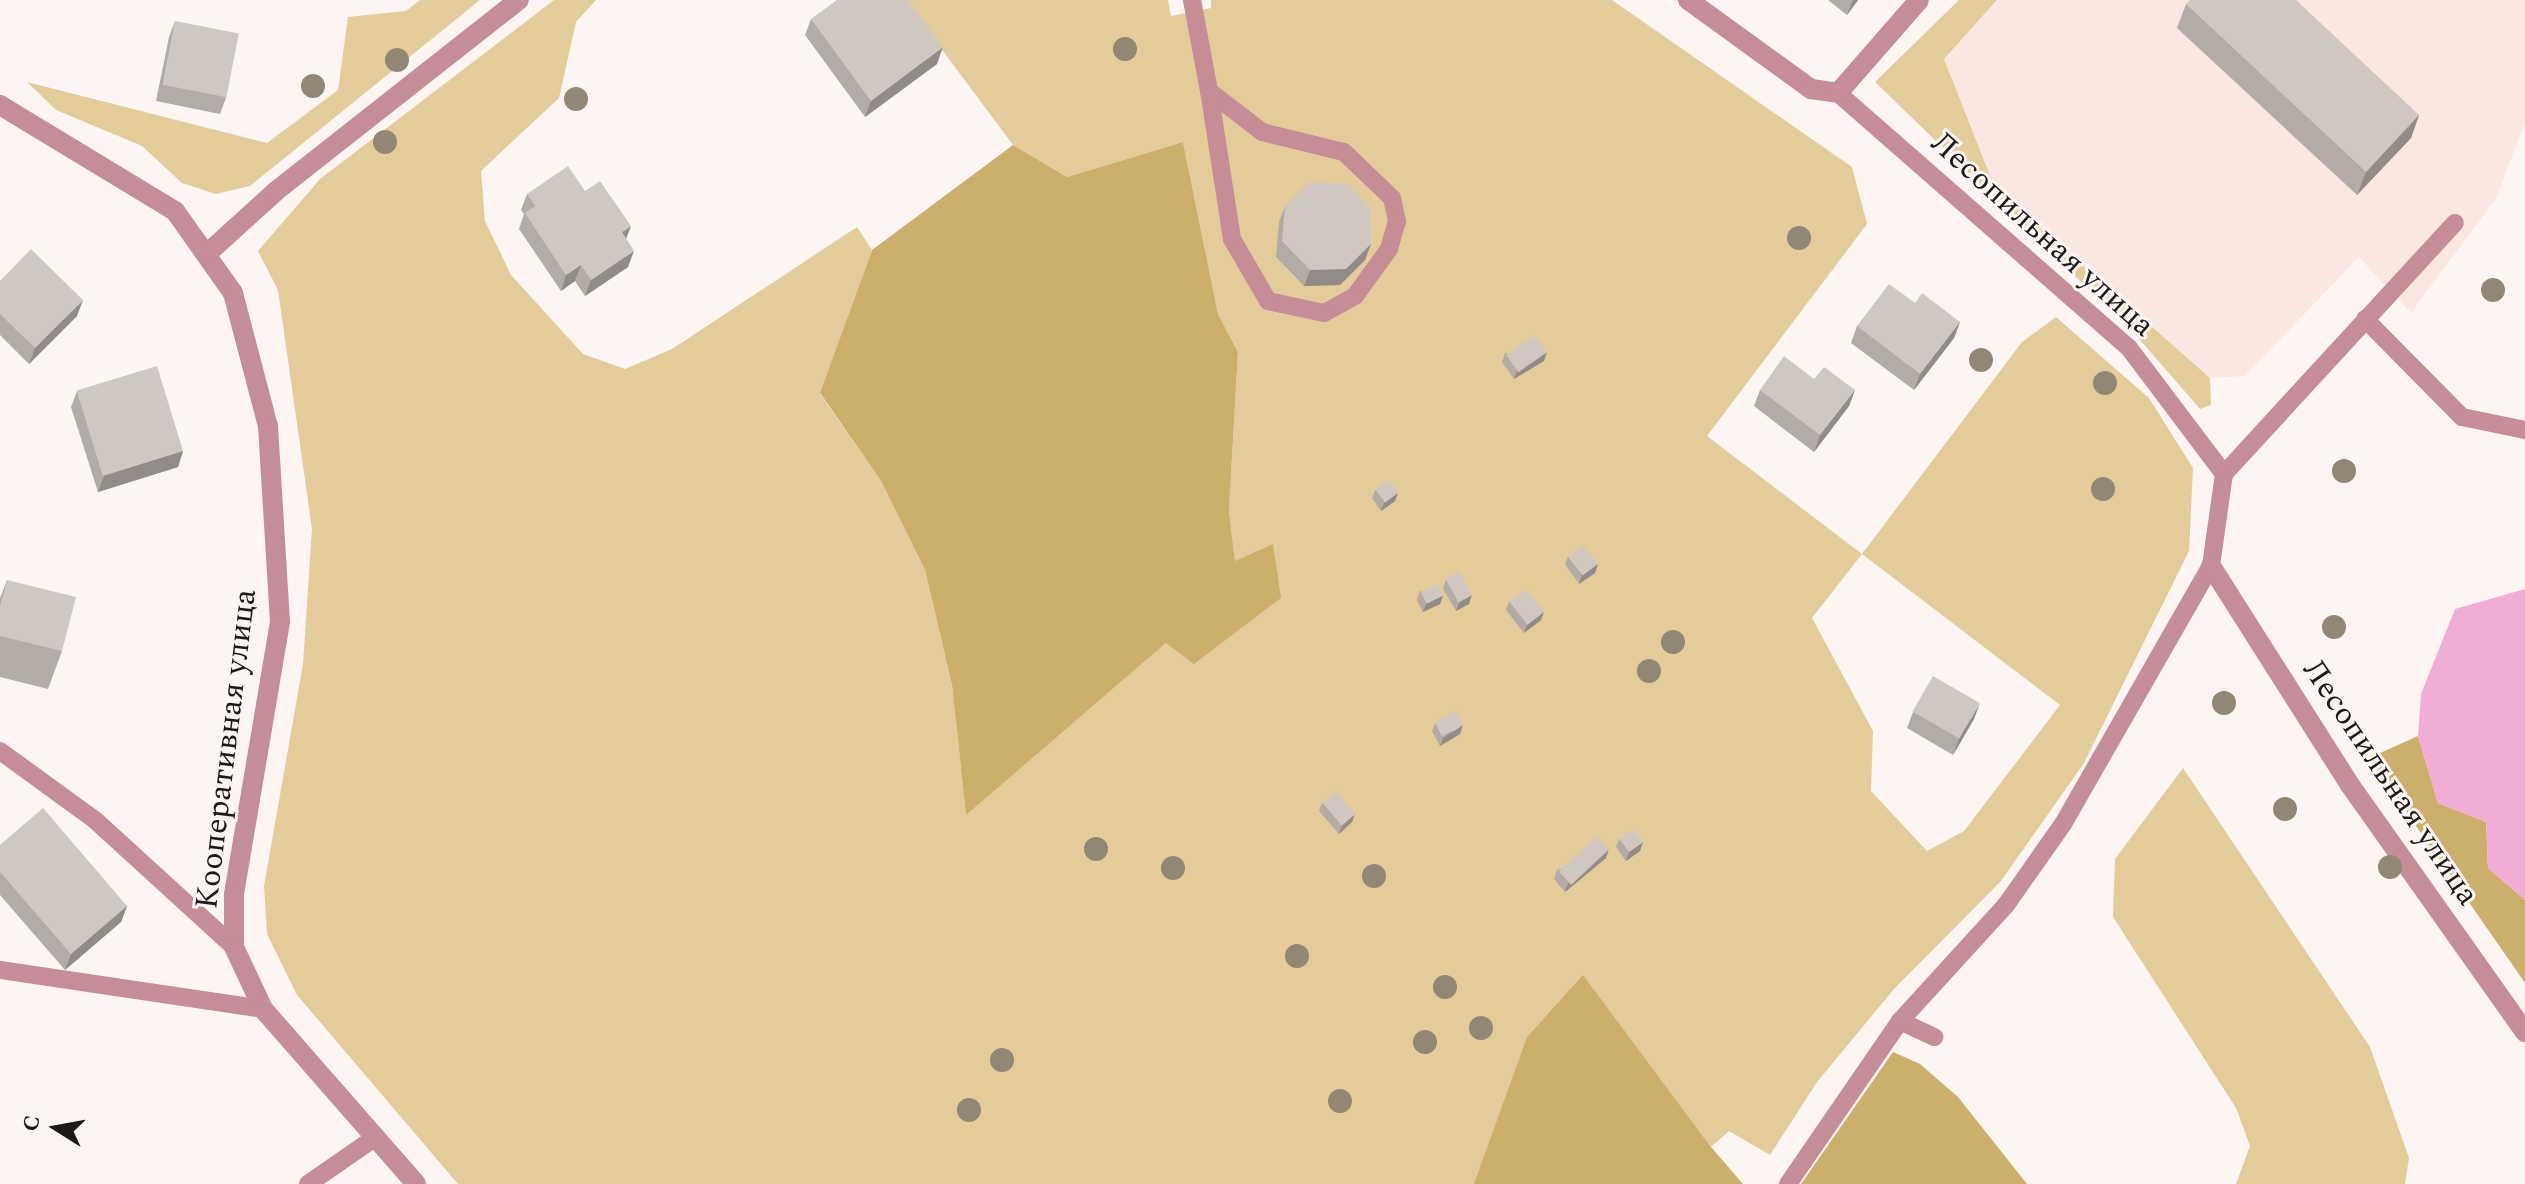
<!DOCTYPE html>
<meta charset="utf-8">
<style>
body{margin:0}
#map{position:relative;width:2525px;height:1184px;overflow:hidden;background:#fef5f3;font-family:Spectral,serif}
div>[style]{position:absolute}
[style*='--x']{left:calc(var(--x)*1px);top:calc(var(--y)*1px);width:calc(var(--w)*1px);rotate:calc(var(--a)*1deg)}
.built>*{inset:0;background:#fbe7e2}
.green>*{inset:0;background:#e3cc9a}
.forest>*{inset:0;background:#cdaf6c}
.water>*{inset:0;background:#f0add5}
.lane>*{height:18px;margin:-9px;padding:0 9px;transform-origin:9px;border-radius:9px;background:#c58d96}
.street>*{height:20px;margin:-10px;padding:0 10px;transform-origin:10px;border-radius:10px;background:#c58d96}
.trees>*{width:24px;height:24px;margin:-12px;border-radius:50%;background:#928775}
.wall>*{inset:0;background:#b3aba6}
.shaded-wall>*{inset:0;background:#928b87}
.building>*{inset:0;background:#d0c7c1;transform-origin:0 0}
span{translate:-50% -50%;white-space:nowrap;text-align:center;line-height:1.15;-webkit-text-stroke:6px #fef5f3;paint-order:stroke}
.street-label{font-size:32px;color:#1d1918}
.north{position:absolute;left:16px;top:1088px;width:80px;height:80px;-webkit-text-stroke:6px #fef5f3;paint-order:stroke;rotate:281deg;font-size:22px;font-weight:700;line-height:32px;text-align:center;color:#1d1918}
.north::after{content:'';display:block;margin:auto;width:28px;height:36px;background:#1d1918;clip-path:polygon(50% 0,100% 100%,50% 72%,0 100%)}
</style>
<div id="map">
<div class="built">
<i style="clip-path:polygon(1997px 0,2525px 0,2525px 122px,2496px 199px,2411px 313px,2359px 257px,2245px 376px,2210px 378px,1995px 188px,1944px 59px)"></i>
</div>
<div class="green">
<i style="clip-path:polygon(420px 0,480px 0,250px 186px,216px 194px,182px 183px,142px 146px,56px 110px,27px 82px,267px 143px,338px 90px,348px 17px,406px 11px)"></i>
<i style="clip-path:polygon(evenodd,554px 0,596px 0,576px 22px,559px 98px,481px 171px,485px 221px,511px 275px,583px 354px,625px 369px,672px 349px,857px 227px,872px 250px,820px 394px,881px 481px,925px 570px,952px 685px,966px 814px,1166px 643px,1235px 562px,1229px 511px,1238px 352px,1218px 314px,1183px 142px,1067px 177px,1013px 145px,905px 0,1168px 0,1171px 16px,1211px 8px,1211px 0,1612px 0,1852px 167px,1867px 224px,1707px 436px,1862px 554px,2022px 342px,2056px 317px,2149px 398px,2193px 468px,2189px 551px,2084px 763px,2001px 881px,1894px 989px,1817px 1082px,1770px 1155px,1729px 1131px,1711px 1147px,1583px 976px,1474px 1184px,458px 1184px,297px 995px,267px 934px,264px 886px,303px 664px,312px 529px,278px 290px,258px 251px,320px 179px,554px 0,1862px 554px,2060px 705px,1964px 831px,1927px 851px,1871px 791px,1873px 731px,1812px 618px,1862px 554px)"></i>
<i style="clip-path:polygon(1959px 0,1997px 0,1944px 59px,1995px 188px,2210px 378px,2211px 405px,2200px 409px,2134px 333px,1875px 82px)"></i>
<i style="clip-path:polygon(2183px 768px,2370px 1047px,2409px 1158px,2405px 1184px,2236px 1184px,2250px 1146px,2236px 1108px,2113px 917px,2115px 859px)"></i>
</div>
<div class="forest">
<i style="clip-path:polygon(1183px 142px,1218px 314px,1238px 352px,1229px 511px,1235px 561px,1273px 544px,1281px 598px,1194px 664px,1166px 643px,966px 815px,952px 685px,925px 570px,881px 481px,820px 393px,872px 250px,1013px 145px,1067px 177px)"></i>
<i style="clip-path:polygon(2418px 736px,2438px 803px,2486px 822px,2488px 868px,2525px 900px,2525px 983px,2369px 758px)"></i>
<i style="clip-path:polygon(1583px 975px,1711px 1147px,1743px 1184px,1474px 1184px,1527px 1037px)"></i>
<i style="clip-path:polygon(1893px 1052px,1920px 1064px,1958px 1097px,2027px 1184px,1801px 1184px)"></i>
</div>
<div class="water">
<i style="clip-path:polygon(2525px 589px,2525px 900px,2488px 868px,2486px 822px,2438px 803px,2418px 736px,2421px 694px,2455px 609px)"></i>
</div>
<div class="lane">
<i style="--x:1192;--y:0;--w:93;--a:79.4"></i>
<i style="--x:1209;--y:91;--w:67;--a:37.7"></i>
<i style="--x:1262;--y:132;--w:84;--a:13.7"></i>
<i style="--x:1344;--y:152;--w:66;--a:43.8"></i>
<i style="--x:1392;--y:198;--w:24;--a:78"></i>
<i style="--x:1397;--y:221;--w:29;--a:106"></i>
<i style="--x:1389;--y:249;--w:58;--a:125.9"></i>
<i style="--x:1355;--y:296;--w:35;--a:151"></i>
<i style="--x:1324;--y:313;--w:57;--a:-167.9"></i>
<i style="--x:1268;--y:301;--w:72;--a:-120.1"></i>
<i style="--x:1232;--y:239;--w:150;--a:-98.8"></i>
<i style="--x:2365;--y:319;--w:138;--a:45.3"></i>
<i style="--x:2462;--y:417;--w:64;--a:11.7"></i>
<i style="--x:2224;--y:474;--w:341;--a:-47.4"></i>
<i style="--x:0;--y:751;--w:117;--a:36"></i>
<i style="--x:95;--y:820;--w:188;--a:42.4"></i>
<i style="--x:0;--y:970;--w:266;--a:8.4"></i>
<i style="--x:1900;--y:1021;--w:38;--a:25"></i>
<i style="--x:308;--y:1184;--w:83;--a:-34.7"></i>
<i style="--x:1788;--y:1184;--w:198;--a:-55.5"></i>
<i style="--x:1900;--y:1021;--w:157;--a:-47.6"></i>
<i style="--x:2006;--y:905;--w:99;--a:-54.9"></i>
<i style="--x:2063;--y:824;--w:297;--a:-60.2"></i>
<i style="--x:2211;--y:566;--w:93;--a:-82"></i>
<i style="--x:2224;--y:474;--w:158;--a:-127"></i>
<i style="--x:2129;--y:348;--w:387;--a:-138.8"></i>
</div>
<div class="street">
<i style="--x:1688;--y:0;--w:152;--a:35.9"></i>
<i style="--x:1811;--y:89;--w:27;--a:8"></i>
<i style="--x:1838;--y:93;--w:123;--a:-48.9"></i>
<i style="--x:0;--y:105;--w:205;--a:31.2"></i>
<i style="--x:175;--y:211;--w:100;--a:54.7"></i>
<i style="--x:233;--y:293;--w:138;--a:75.3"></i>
<i style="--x:268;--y:426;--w:196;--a:86.5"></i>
<i style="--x:280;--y:622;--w:277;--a:99.6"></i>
<i style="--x:234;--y:895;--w:52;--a:90"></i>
<i style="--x:234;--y:947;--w:68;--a:64.9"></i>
<i style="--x:263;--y:1009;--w:232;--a:48.8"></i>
<i style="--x:209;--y:252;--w:91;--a:-42.3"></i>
<i style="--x:276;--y:191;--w:309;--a:-38.2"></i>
<i style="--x:2211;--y:566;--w:259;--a:57.6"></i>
<i style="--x:2350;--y:785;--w:303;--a:54.7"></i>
</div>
<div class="trees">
<i style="left:1125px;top:49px"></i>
<i style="left:397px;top:60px"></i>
<i style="left:313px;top:86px"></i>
<i style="left:576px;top:99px"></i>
<i style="left:385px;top:142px"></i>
<i style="left:1799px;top:238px"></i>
<i style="left:2493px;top:290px"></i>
<i style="left:1981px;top:360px"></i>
<i style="left:2105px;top:383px"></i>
<i style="left:2344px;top:471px"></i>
<i style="left:2103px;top:489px"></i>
<i style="left:2334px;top:627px"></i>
<i style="left:1673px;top:642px"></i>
<i style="left:1649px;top:671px"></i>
<i style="left:2224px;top:703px"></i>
<i style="left:2285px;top:809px"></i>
<i style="left:1096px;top:849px"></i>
<i style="left:2390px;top:867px"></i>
<i style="left:1173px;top:868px"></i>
<i style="left:1374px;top:876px"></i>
<i style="left:1297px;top:956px"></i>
<i style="left:1445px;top:987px"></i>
<i style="left:1481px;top:1028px"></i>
<i style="left:1425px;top:1042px"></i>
<i style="left:1002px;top:1060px"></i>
<i style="left:1340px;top:1101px"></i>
<i style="left:969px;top:1110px"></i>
</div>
<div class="wall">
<i style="clip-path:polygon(1828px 0,1858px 0,1847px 15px)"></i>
<i style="clip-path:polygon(2186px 4px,2419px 115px,2411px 138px,2357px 195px,2177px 28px)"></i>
<i style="clip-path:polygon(811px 19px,937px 64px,865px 117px,805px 35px)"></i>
<i style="clip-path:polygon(175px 21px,226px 98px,220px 114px,156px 101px,169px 37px)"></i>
<i style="clip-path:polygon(585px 191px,626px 239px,628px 267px,585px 296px,575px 281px,561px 291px,519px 229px,524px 214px,521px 210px,527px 194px)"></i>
<i style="clip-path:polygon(1285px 206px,1371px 244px,1365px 260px,1340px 285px,1304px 286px,1276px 257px,1279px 222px)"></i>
<i style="clip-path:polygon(0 281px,77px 316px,29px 364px,0 335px)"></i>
<i style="clip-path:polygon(1915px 303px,1960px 322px,1954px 338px,1914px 390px,1851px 343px,1857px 326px)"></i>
<i style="clip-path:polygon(1505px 353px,1544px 361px,1514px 379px,1502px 362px)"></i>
<i style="clip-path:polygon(1814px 379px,1855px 390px,1849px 406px,1814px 452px,1754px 406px,1760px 390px)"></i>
<i style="clip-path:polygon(77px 391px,183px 451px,178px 467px,98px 492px,71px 407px)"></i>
<i style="clip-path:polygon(1375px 490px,1395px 501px,1381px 511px,1372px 498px)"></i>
<i style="clip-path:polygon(1568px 556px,1598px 564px,1595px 573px,1579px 584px,1565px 564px)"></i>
<i style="clip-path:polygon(7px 580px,62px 651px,48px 689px,0 677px,0 598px)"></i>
<i style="clip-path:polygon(1446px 580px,1469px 604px,1456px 611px,1443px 589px)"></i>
<i style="clip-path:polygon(1420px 591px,1443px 596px,1440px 604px,1423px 612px,1417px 600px)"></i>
<i style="clip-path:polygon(1509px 602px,1541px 620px,1524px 633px,1506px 610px)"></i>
<i style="clip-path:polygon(1913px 712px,1974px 719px,1953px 755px,1907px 728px)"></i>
<i style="clip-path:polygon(1435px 723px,1460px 734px,1440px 746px,1432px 731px)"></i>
<i style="clip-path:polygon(1322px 803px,1352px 822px,1339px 834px,1319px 811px)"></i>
<i style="clip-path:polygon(1619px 839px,1640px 851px,1626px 861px,1616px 847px)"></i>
<i style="clip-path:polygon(0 845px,127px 906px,121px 922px,65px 970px,0 895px)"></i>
<i style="clip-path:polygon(1606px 858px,1565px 892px,1554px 879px,1557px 870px)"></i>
</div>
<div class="shaded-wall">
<i style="clip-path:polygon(1853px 0,1858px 0,1847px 15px)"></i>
<i style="clip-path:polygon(943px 47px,937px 64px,865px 117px,871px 101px)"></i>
<i style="clip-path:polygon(2419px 115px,2411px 138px,2357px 195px,2366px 172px)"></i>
<i style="clip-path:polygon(631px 226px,625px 242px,622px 232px)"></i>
<i style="clip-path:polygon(1371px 244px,1365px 260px,1340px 285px,1304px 286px,1310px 270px)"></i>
<i style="clip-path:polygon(634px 251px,628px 267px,585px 296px,591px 280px)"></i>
<i style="clip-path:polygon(581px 265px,575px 281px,561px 291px,566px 275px)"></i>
<i style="clip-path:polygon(83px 300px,77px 316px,29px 364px,35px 348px)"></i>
<i style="clip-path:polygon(1960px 322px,1954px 338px,1914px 390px,1920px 374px)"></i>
<i style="clip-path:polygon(1547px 352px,1544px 361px,1514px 379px,1517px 371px)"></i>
<i style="clip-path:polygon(1855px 390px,1849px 406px,1814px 452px,1820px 435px)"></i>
<i style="clip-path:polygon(183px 451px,178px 467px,98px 492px,104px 476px)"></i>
<i style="clip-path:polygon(1398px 493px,1395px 501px,1381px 511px,1384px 503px)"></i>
<i style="clip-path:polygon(1598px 564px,1595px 573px,1579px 584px,1582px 575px)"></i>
<i style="clip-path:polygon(1472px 595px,1469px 604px,1456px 611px,1459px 603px)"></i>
<i style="clip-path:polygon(1443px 596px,1440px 604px,1423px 612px,1426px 603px)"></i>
<i style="clip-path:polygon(1544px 612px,1541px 620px,1524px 633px,1527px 625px)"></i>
<i style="clip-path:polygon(1980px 703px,1974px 719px,1953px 755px,1959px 739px)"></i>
<i style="clip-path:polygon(1463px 725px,1460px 734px,1440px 746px,1443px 738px)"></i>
<i style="clip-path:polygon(1355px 814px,1352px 822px,1339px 834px,1342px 826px)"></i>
<i style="clip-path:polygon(1643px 842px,1640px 851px,1626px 861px,1629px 852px)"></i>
<i style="clip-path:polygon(1609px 849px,1606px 858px,1565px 892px,1568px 884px)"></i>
<i style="clip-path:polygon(127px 906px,121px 922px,65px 970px,71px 954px)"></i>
</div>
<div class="building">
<i style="clip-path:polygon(837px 0,908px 0,943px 47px,871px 101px,811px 19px)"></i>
<i style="clip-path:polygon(2190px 0,2296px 0,2419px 115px,2366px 172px,2186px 4px)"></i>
<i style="left:175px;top:21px;width:65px;height:65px;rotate:11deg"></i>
<i style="clip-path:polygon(568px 166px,585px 191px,600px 181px,631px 226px,622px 232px,634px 251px,591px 280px,581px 265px,566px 275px,525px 213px,535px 206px,527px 194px)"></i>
<i style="clip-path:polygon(1309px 182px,1348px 184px,1370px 207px,1371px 244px,1346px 269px,1310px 270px,1282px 241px,1285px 206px)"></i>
<i style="clip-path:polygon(31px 249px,83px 300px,35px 348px,0 314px,0 281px)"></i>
<i style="clip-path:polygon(1889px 284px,1915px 303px,1922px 293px,1960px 322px,1920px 374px,1857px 326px)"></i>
<i style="left:1535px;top:335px;width:21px;height:35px;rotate:55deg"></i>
<i style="clip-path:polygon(1784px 356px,1814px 379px,1824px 367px,1855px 390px,1820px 435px,1760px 390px)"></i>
<i style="left:157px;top:366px;width:89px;height:84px;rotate:73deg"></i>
<i style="left:1388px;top:480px;width:16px;height:16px;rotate:52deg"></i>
<i style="left:1583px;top:545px;width:24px;height:19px;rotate:52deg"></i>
<i style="left:1459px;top:572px;width:26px;height:15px;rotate:61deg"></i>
<i style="clip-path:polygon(7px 580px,76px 597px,62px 651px,0 636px,0 606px)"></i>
<i style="left:1437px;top:584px;width:13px;height:18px;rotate:63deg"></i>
<i style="left:1526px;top:589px;width:29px;height:21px;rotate:52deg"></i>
<i style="left:1933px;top:676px;width:54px;height:41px;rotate:30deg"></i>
<i style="left:1456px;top:711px;width:16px;height:24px;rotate:63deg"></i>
<i style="left:1336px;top:791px;width:30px;height:18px;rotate:50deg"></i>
<i style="clip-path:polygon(43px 808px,127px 906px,71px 954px,0 872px,0 845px)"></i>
<i style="left:1633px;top:829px;width:16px;height:17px;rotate:52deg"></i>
<i style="left:1597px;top:836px;width:18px;height:52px;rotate:47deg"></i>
</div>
<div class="street-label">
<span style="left:2042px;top:235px;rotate:42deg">Лесопильная улица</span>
<span style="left:227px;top:749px;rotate:-83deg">Кооперативная улица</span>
<span style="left:2390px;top:783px;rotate:56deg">Лесопильная улица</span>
</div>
<div class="north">С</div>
</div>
